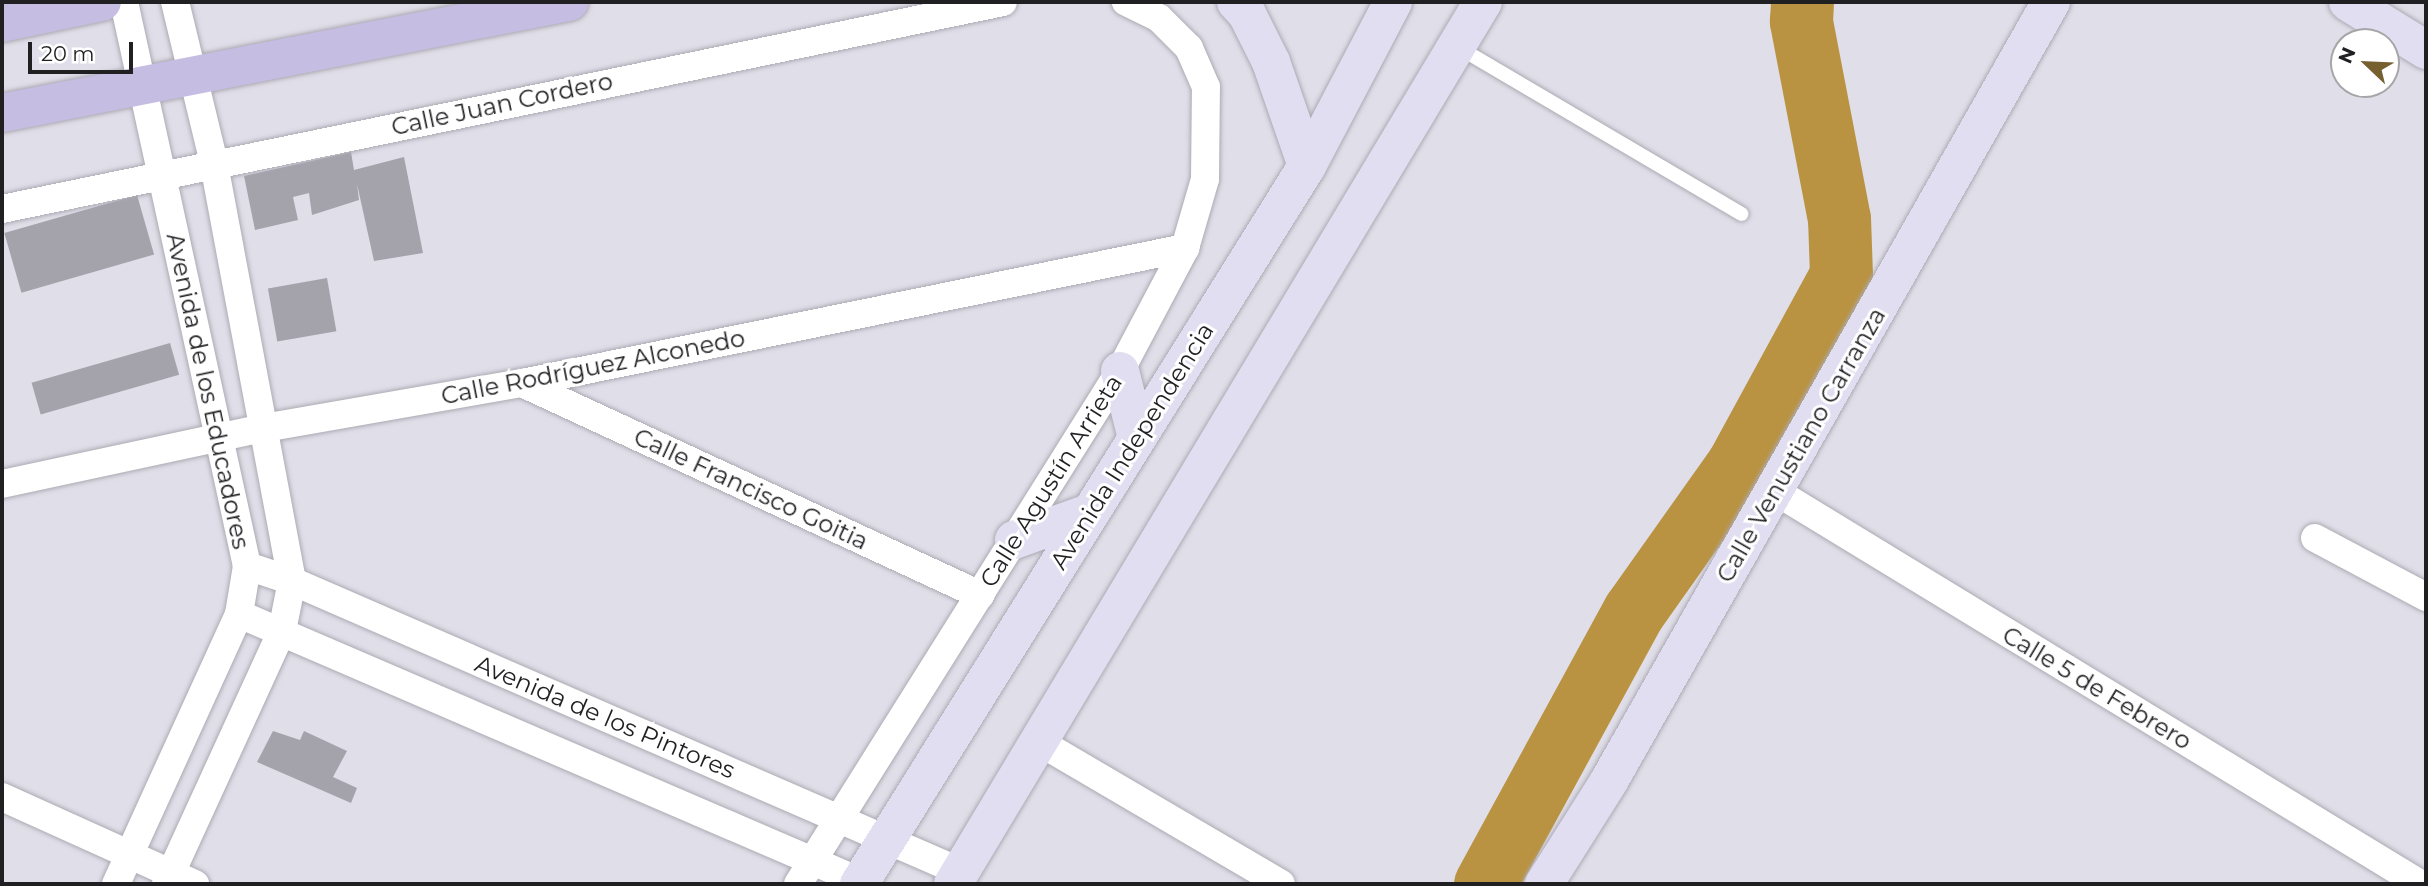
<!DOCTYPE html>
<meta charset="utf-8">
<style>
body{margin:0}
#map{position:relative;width:2428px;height:886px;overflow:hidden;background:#e0dee8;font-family:Montserrat,sans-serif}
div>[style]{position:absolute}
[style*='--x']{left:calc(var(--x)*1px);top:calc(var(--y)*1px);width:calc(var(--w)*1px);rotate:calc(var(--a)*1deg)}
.river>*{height:63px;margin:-31.5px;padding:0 31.5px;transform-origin:31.5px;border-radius:31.5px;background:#b99341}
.building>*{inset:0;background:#a4a2ab;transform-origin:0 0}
.roads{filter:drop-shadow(0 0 2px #acaab3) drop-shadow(0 0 2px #acaab3)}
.lane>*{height:14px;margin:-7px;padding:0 7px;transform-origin:7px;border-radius:7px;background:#fff}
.street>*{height:28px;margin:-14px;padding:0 14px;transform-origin:14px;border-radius:14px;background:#fff}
.secondary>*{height:38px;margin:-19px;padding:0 19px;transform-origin:19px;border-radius:19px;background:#e2def1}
.primary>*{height:38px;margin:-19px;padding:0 19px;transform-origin:19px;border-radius:19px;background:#c6bde3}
span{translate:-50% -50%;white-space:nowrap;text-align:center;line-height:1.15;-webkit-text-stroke:6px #fff;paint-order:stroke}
.street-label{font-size:24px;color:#201f22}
.frame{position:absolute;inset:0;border:4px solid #201f22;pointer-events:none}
.north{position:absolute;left:2330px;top:28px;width:70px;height:70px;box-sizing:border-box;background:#fff;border:2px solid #a6a5a7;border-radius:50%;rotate:293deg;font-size:19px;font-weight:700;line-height:28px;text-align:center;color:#201f22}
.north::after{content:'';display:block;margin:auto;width:24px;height:32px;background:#776030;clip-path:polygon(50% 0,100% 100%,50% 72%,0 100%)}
.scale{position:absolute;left:28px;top:42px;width:105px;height:32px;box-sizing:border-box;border:4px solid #201f22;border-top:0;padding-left:9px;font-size:21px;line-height:24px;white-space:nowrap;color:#201f22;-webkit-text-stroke:5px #fff;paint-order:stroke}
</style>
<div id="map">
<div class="river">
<i style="--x:1485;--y:884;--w:311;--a:-61.4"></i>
<i style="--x:1634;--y:611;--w:180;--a:-54.7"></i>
<i style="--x:1738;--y:464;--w:215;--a:-61.4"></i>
<i style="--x:1841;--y:275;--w:56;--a:-92"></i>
<i style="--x:1839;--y:219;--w:202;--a:-100.9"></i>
<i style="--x:1801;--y:21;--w:19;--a:-87"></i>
</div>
<div class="building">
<i style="clip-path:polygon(351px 152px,354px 170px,404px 157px,423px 253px,374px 261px,357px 184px,359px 200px,312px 215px,309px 193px,293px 197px,298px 220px,255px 230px,244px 176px)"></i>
<i style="left:137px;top:195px;width:62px;height:138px;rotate:74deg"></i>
<i style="left:327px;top:278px;width:54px;height:60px;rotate:80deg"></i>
<i style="left:170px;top:343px;width:33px;height:144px;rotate:74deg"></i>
<i style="clip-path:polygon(273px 731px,300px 740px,304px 731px,347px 751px,333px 777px,357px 788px,351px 803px,257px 762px)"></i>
</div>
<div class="roads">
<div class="lane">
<i style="--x:1458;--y:47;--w:329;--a:30.5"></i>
</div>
<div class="street">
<i style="--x:2;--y:209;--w:1022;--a:-11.68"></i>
<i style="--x:522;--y:383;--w:505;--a:24.84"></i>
<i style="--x:2;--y:484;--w:268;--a:-12.1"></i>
<i style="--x:264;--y:428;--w:262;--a:-9.9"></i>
<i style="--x:522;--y:383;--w:677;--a:-11.51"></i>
<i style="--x:1775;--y:491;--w:755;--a:31.35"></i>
<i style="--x:2315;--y:538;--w:126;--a:28"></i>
<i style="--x:247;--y:566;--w:47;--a:18.4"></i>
<i style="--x:292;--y:581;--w:730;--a:23.51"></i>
<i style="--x:239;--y:614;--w:683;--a:23.3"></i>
<i style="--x:1041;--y:743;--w:278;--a:30.4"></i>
<i style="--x:2;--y:797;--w:212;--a:24.3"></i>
<i style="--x:116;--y:884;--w:297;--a:-65.5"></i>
<i style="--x:239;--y:614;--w:49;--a:-80.5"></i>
<i style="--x:247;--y:566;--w:577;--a:-102.3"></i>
<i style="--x:166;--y:884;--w:278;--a:-65.4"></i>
<i style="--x:282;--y:631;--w:51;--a:-78.7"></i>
<i style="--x:292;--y:581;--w:425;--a:-100.6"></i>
<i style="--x:214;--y:163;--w:166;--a:-103.6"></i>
<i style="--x:798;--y:884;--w:606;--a:-57.88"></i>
<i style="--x:1120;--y:371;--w:139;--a:-62.1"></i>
<i style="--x:1185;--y:248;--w:72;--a:-73.8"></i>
<i style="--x:1205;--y:179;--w:92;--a:-89.4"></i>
<i style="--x:1206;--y:87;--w:43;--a:-113.6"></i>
<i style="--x:1189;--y:48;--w:42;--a:-135"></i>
<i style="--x:1159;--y:18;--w:37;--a:-154"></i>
</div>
<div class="secondary">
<i style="--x:1236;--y:2;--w:16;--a:47"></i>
<i style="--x:1247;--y:14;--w:54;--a:63.4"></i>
<i style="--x:1271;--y:62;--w:110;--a:70.9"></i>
<i style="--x:2348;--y:2;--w:92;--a:31.6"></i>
<i style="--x:1120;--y:371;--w:69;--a:75.8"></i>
<i style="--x:1014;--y:540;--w:80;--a:-19.8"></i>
<i style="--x:859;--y:884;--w:846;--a:-58.04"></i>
<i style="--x:1307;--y:166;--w:185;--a:-62.3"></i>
<i style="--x:953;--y:884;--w:1029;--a:-59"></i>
<i style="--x:1544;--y:884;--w:122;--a:-57.7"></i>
<i style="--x:1609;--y:781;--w:896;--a:-60.43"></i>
</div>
<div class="primary">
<i style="--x:2;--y:23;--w:102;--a:-11.9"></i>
<i style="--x:2;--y:113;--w:578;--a:-11.08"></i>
</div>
</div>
<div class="street-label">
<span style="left:502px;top:104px;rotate:-12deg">Calle Juan Cordero</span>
<span style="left:593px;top:367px;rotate:-11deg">Calle Rodríguez Alconedo</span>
<span style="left:208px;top:391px;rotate:78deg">Avenida de los Educadores</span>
<span style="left:1801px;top:445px;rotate:-60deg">Calle Venustiano Carranza</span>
<span style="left:1132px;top:446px;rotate:-58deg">Avenida Independencia</span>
<span style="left:1051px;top:481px;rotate:-58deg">Calle Agustín Arrieta</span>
<span style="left:751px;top:489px;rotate:25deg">Calle Francisco Goitia</span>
<span style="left:2097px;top:688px;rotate:31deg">Calle 5 de Febrero</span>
<span style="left:605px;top:717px;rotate:23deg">Avenida de los Pintores</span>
</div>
<div class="frame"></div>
<div class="north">N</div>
<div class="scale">20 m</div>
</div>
